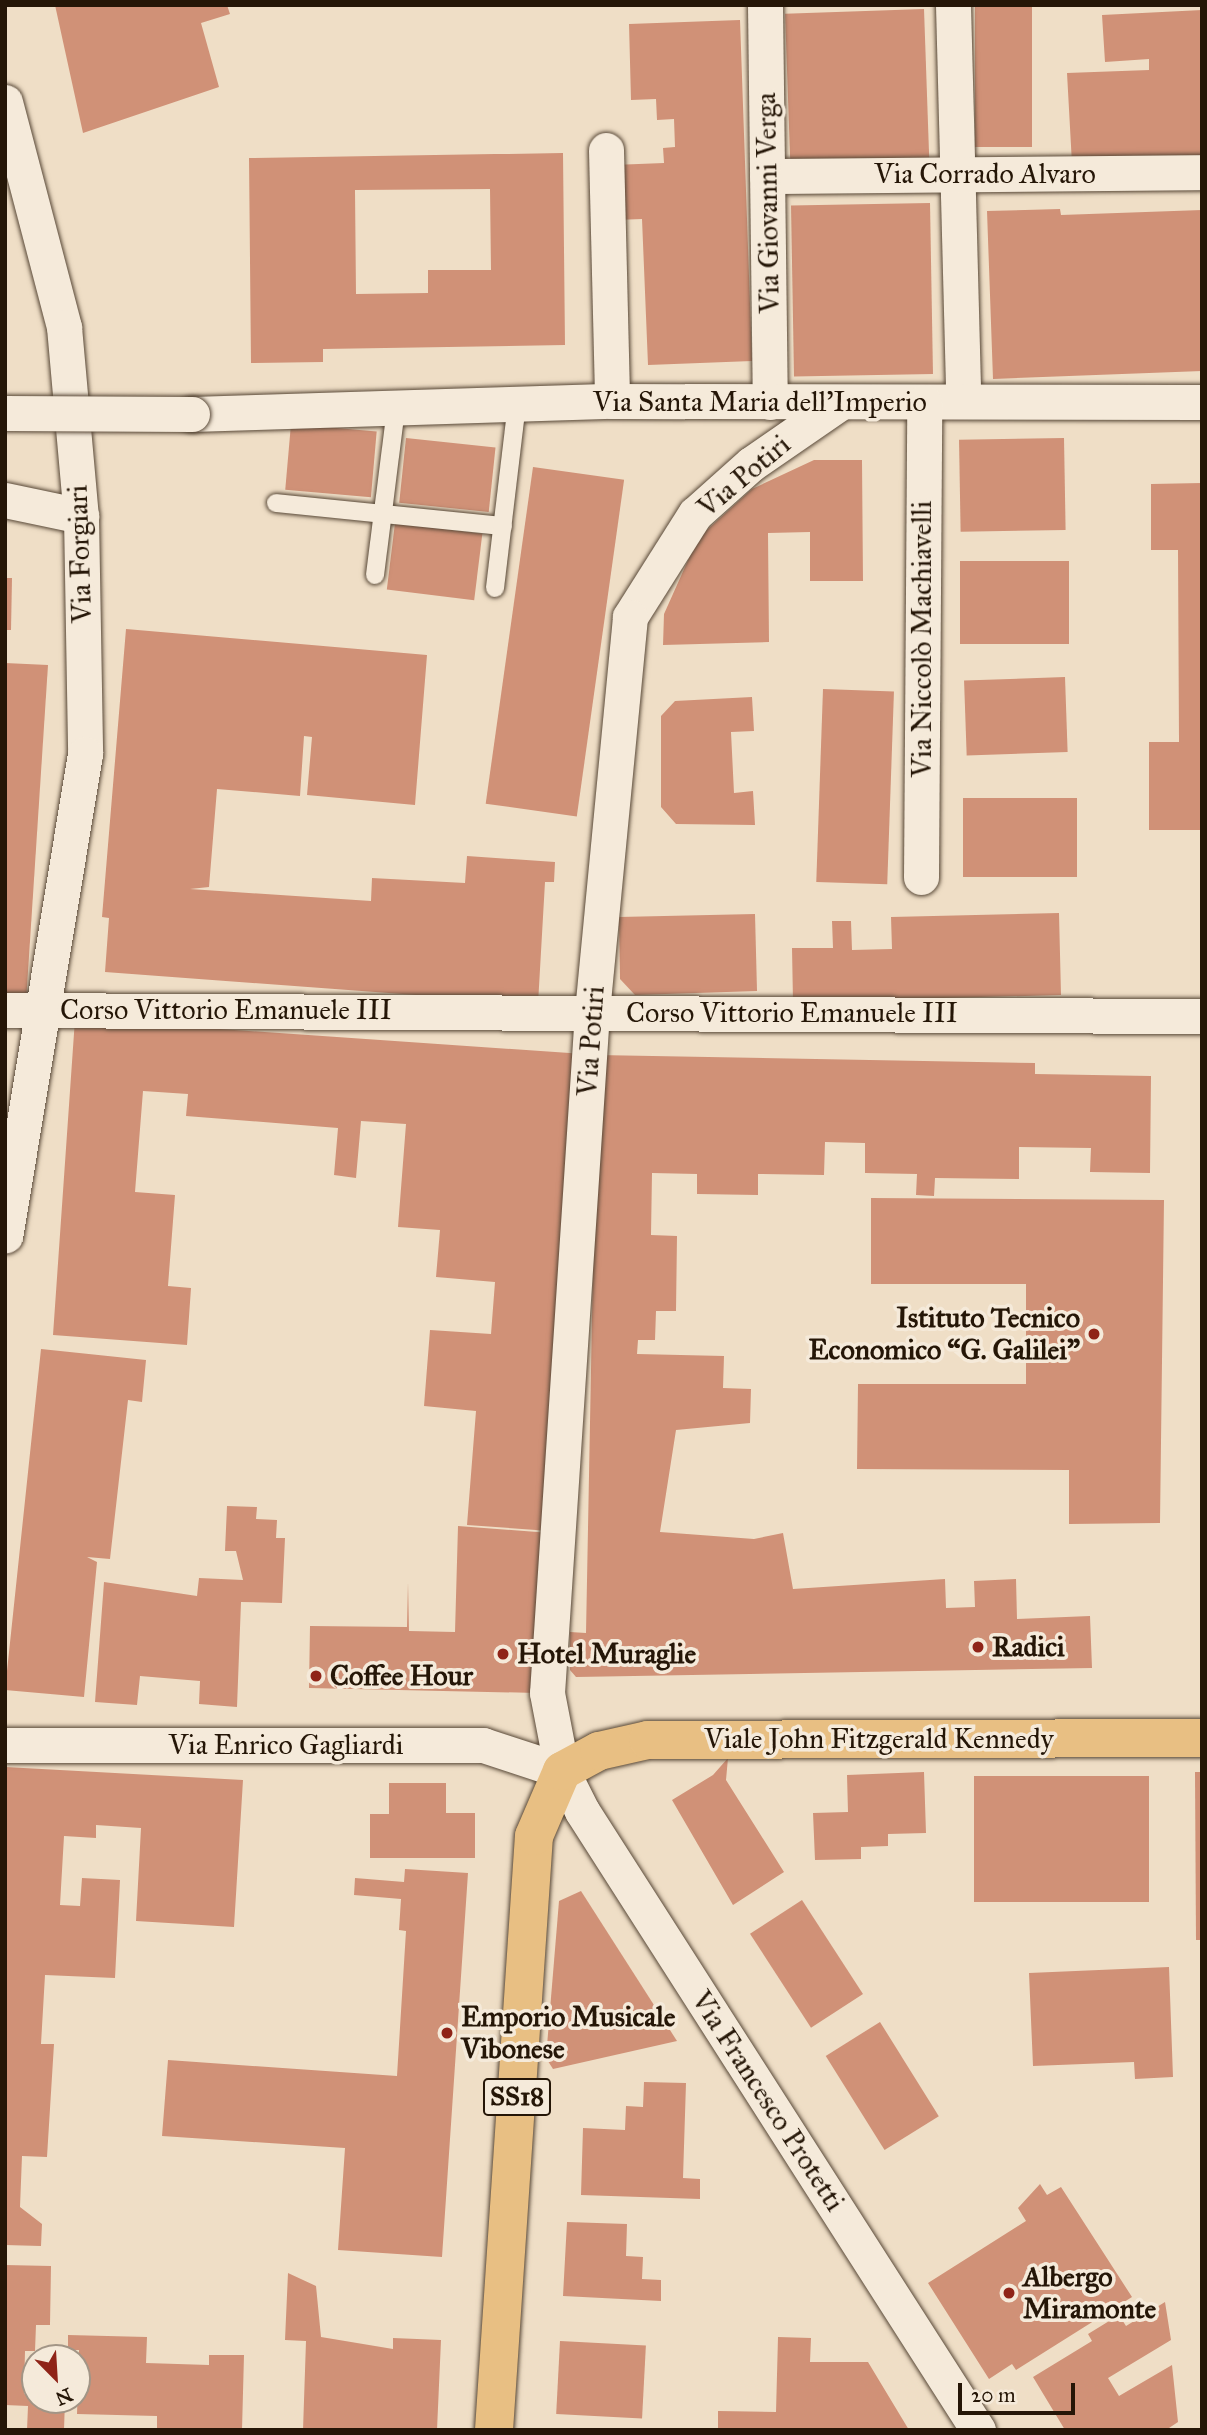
<!DOCTYPE html>
<meta charset="utf-8">
<style>
body{margin:0}
#map{position:relative;width:1207px;height:2435px;overflow:hidden;background:#efdec6;font-family:"IM FELL Great Primer",serif}
div>[style]{position:absolute}
[style*='--x']{left:calc(var(--x)*1px);top:calc(var(--y)*1px);width:calc(var(--w)*1px);rotate:calc(var(--a)*1deg)}
.building>*{inset:0;background:#d09177;transform-origin:0 0}
.roads{filter:drop-shadow(0 0 2px #584837) drop-shadow(0 0 2px #584837)}
.lane>*{height:18px;margin:-9px;padding:0 9px;transform-origin:9px;border-radius:9px;background:#f5eada}
.street>*{height:35px;margin:-17.5px;padding:0 17.5px;transform-origin:17.5px;border-radius:17.5px;background:#f5eada}
.primary>*{height:38px;margin:-19px;padding:0 19px;transform-origin:19px;border-radius:19px;background:#e8bf83}
.bridges{filter:drop-shadow(0 0 2px #584837) drop-shadow(0 0 2px #584837)}
.street-bridge>*{height:35px;margin:-17.5px;padding:0 17.5px;transform-origin:17.5px;border-radius:17.5px;background:#f5eada}
.dots>*{width:19px;height:19px;translate:-50% -50%;box-sizing:border-box;border:4px solid #f5eada;border-radius:50%}
span{translate:-50% -50%;white-space:nowrap;text-align:center;line-height:1.15;-webkit-text-stroke:7px #f5eada;paint-order:stroke}
.shield-label span{padding:2px 5px;background:#f5eada;border:2px solid;border-radius:5px;-webkit-text-stroke-width:0}
.shield-label{font-size:26px;color:#251607;font-weight:700}
.street-label{font-size:28px;color:#251607}
.poi-label{font-size:28px;color:#251607;font-weight:700}
.right{translate:-100% -50%;text-align:right}
.left{translate:0 -50%;text-align:left}
.frame{position:absolute;inset:0;border:7px solid #251607;pointer-events:none}
.north{position:absolute;left:21px;top:2344px;width:70px;height:70px;box-sizing:border-box;background:#f5eada;border:2px solid #a29586;border-radius:50%;rotate:156deg;font-size:19px;font-weight:700;line-height:28px;text-align:center;color:#251607}
.north::after{content:'';display:block;margin:auto;width:24px;height:32px;background:#8f2418;clip-path:polygon(50% 0,100% 100%,50% 72%,0 100%)}
.scale{position:absolute;left:958px;top:2383px;width:117px;height:32px;box-sizing:border-box;border:4px solid #251607;border-top:0;padding-left:9px;font-size:21px;line-height:24px;white-space:nowrap;color:#251607;-webkit-text-stroke:5px #f5eada;paint-order:stroke}
</style>
<div id="map">
<div class="building">
<i style="clip-path:polygon(55px 5px,227px 5px,230px 14px,201px 23px,219px 87px,83px 133px)"></i>
<i style="left:975px;top:5px;width:57px;height:142px"></i>
<i style="left:924px;top:9px;width:149px;height:139px;rotate:88deg"></i>
<i style="clip-path:polygon(1202px 10px,1202px 158px,1072px 164px,1067px 73px,1149px 70px,1149px 59px,1105px 62px,1102px 15px)"></i>
<i style="clip-path:polygon(740px 20px,752px 361px,648px 365px,642px 219px,615px 220px,613px 165px,664px 163px,663px 148px,675px 147px,674px 119px,657px 120px,656px 99px,631px 100px,629px 24px)"></i>
<i style="clip-path:polygon(evenodd,563px 153px,565px 345px,323px 349px,323px 362px,251px 363px,249px 158px,563px 153px,490px 189px,491px 270px,428px 270px,428px 293px,356px 294px,355px 190px,490px 189px)"></i>
<i style="left:930px;top:203px;width:171px;height:139px;rotate:89deg"></i>
<i style="clip-path:polygon(1060px 209px,1061px 215px,1202px 210px,1202px 371px,993px 379px,987px 211px)"></i>
<i style="left:291px;top:424px;width:86px;height:66px;rotate:5deg"></i>
<i style="left:406px;top:438px;width:90px;height:65px;rotate:6deg"></i>
<i style="left:1064px;top:438px;width:92px;height:105px;rotate:89deg"></i>
<i style="clip-path:polygon(814px 460px,862px 460px,863px 581px,810px 581px,810px 532px,768px 533px,769px 642px,663px 645px,664px 614px,698px 538px,752px 489px)"></i>
<i style="left:533px;top:467px;width:92px;height:340px;rotate:8deg"></i>
<i style="clip-path:polygon(1202px 483px,1202px 830px,1149px 830px,1149px 742px,1179px 742px,1178px 550px,1151px 550px,1151px 484px)"></i>
<i style="left:395px;top:523px;width:88px;height:67px;rotate:7deg"></i>
<i style="left:960px;top:561px;width:109px;height:83px"></i>
<i style="clip-path:polygon(5px 578px,12px 578px,11px 630px,5px 630px)"></i>
<i style="clip-path:polygon(126px 629px,427px 655px,415px 805px,307px 795px,312px 737px,304px 736px,300px 796px,217px 789px,209px 887px,190px 889px,371px 901px,372px 878px,465px 883px,467px 856px,555px 862px,554px 882px,545px 882px,538px 1004px,105px 972px,109px 918px,102px 917px)"></i>
<i style="clip-path:polygon(5px 663px,48px 665px,26px 1002px,5px 1002px)"></i>
<i style="left:1065px;top:677px;width:75px;height:101px;rotate:88deg"></i>
<i style="left:823px;top:689px;width:71px;height:193px;rotate:2deg"></i>
<i style="clip-path:polygon(752px 697px,754px 731px,731px 732px,734px 793px,753px 791px,755px 825px,676px 824px,661px 807px,661px 716px,675px 701px)"></i>
<i style="left:963px;top:798px;width:114px;height:79px"></i>
<i style="clip-path:polygon(1059px 913px,1061px 995px,793px 1002px,792px 948px,833px 948px,832px 921px,851px 921px,852px 950px,892px 949px,891px 917px)"></i>
<i style="clip-path:polygon(755px 914px,757px 991px,635px 995px,620px 979px,619px 917px)"></i>
<i style="clip-path:polygon(75px 1019px,584px 1054px,550px 1531px,467px 1525px,476px 1411px,424px 1406px,430px 1330px,491px 1334px,495px 1282px,436px 1277px,440px 1230px,398px 1227px,406px 1124px,361px 1121px,356px 1178px,334px 1175px,338px 1128px,186px 1116px,188px 1094px,143px 1091px,135px 1192px,175px 1195px,168px 1286px,191px 1288px,187px 1345px,53px 1335px)"></i>
<i style="clip-path:polygon(597px 1055px,1035px 1063px,1035px 1074px,1151px 1076px,1150px 1173px,1090px 1172px,1091px 1148px,1019px 1147px,1019px 1179px,935px 1178px,934px 1196px,916px 1195px,917px 1174px,865px 1173px,865px 1143px,825px 1142px,824px 1175px,758px 1174px,758px 1195px,697px 1194px,697px 1174px,652px 1173px,651px 1235px,677px 1236px,676px 1311px,656px 1311px,655px 1340px,638px 1340px,637px 1354px,724px 1356px,723px 1388px,751px 1389px,750px 1423px,676px 1430px,660px 1532px,754px 1539px,783px 1533px,793px 1589px,945px 1579px,946px 1608px,975px 1607px,974px 1581px,1016px 1579px,1017px 1619px,1090px 1616px,1092px 1668px,576px 1677px,570px 1670px,570px 1632px,586px 1633px)"></i>
<i style="clip-path:polygon(871px 1198px,1164px 1200px,1160px 1523px,1069px 1524px,1069px 1470px,857px 1469px,858px 1384px,1026px 1384px,1026px 1284px,871px 1284px)"></i>
<i style="clip-path:polygon(41px 1349px,146px 1360px,142px 1402px,128px 1400px,110px 1559px,87px 1557px,97px 1562px,84px 1697px,5px 1690px)"></i>
<i style="clip-path:polygon(227px 1506px,257px 1507px,256px 1519px,277px 1520px,276px 1538px,285px 1538px,282px 1603px,241px 1602px,237px 1707px,199px 1704px,200px 1681px,140px 1676px,137px 1705px,95px 1702px,104px 1582px,197px 1596px,199px 1578px,243px 1580px,236px 1551px,225px 1551px)"></i>
<i style="clip-path:polygon(458px 1526px,550px 1533px,537px 1693px,309px 1688px,310px 1626px,407px 1627px,408px 1582px,409px 1631px,455px 1632px)"></i>
<i style="clip-path:polygon(728px 1758px,726px 1780px,784px 1872px,733px 1905px,672px 1800px,713px 1775px)"></i>
<i style="clip-path:polygon(5px 1767px,243px 1780px,234px 1927px,136px 1921px,141px 1828px,96px 1825px,96px 1838px,64px 1836px,60px 1905px,80px 1906px,82px 1878px,120px 1880px,115px 1978px,45px 1975px,41px 2044px,54px 2044px,47px 2157px,22px 2156px,20px 2207px,42px 2224px,41px 2246px,5px 2245px)"></i>
<i style="clip-path:polygon(924px 1772px,926px 1833px,888px 1834px,888px 1846px,861px 1847px,861px 1859px,815px 1860px,813px 1813px,848px 1812px,847px 1775px)"></i>
<i style="clip-path:polygon(1195px 1772px,1202px 1772px,1202px 1940px,1196px 1940px)"></i>
<i style="left:1149px;top:1776px;width:126px;height:175px;rotate:90deg"></i>
<i style="clip-path:polygon(389px 1783px,446px 1783px,446px 1813px,475px 1813px,475px 1858px,370px 1858px,370px 1814px,389px 1814px)"></i>
<i style="clip-path:polygon(405px 1869px,468px 1873px,442px 2257px,338px 2250px,345px 2148px,162px 2136px,168px 2060px,397px 2076px,406px 1931px,399px 1930px,401px 1899px,354px 1895px,355px 1878px,404px 1882px)"></i>
<i style="clip-path:polygon(581px 1891px,677px 2041px,553px 2069px,546px 2058px,559px 1901px)"></i>
<i style="left:802px;top:1900px;width:112px;height:62px;rotate:57deg"></i>
<i style="clip-path:polygon(1169px 1967px,1173px 2077px,1135px 2079px,1134px 2062px,1033px 2066px,1029px 1973px)"></i>
<i style="left:880px;top:2022px;width:111px;height:64px;rotate:58deg"></i>
<i style="clip-path:polygon(644px 2082px,686px 2083px,683px 2178px,700px 2179px,700px 2199px,581px 2195px,583px 2128px,625px 2130px,626px 2106px,643px 2107px)"></i>
<i style="clip-path:polygon(1040px 2184px,1047px 2195px,1061px 2187px,1132px 2297px,1016px 2370px,1012px 2364px,989px 2379px,928px 2283px,1026px 2221px,1018px 2208px)"></i>
<i style="clip-path:polygon(567px 2222px,627px 2224px,626px 2256px,643px 2257px,642px 2279px,661px 2280px,661px 2301px,563px 2296px)"></i>
<i style="clip-path:polygon(5px 2265px,51px 2266px,50px 2325px,36px 2325px,35px 2351px,25px 2351px,24px 2394px,65px 2400px,64px 2430px,27px 2430px,28px 2406px,5px 2405px)"></i>
<i style="clip-path:polygon(288px 2273px,316px 2286px,321px 2337px,393px 2349px,393px 2338px,441px 2340px,437px 2430px,303px 2430px,306px 2341px,285px 2340px)"></i>
<i style="clip-path:polygon(1165px 2302px,1171px 2340px,1108px 2378px,1119px 2396px,1172px 2365px,1178px 2422px,1166px 2430px,1065px 2430px,1033px 2377px,1092px 2341px,1088px 2334px,1119px 2315px,1126px 2326px)"></i>
<i style="clip-path:polygon(68px 2335px,147px 2337px,146px 2363px,209px 2365px,209px 2355px,244px 2355px,242px 2430px,157px 2428px,157px 2416px,77px 2414px,79px 2350px,68px 2350px)"></i>
<i style="clip-path:polygon(778px 2337px,811px 2338px,810px 2362px,868px 2362px,909px 2430px,718px 2430px,718px 2411px,776px 2412px)"></i>
<i style="left:560px;top:2341px;width:86px;height:73px;rotate:3deg"></i>
</div>
<div class="roads">
<div class="lane">
<i style="--x:276;--y:503;--w:228;--a:5.8"></i>
<i style="--x:375;--y:575;--w:168;--a:-82.8"></i>
<i style="--x:495;--y:588;--w:185;--a:-83.2"></i>
</div>
<div class="street">
<i style="--x:765;--y:5;--w:397;--a:89.3"></i>
<i style="--x:953;--y:5;--w:395;--a:88.5"></i>
<i style="--x:5;--y:102;--w:233;--a:75.3"></i>
<i style="--x:64;--y:327;--w:190;--a:84.9"></i>
<i style="--x:81;--y:516;--w:238;--a:89"></i>
<i style="--x:85;--y:754;--w:488;--a:99.4"></i>
<i style="--x:606;--y:150;--w:251;--a:88.6"></i>
<i style="--x:767;--y:176;--w:435;--a:-0.5"></i>
<i style="--x:841;--y:402;--w:109;--a:145.4"></i>
<i style="--x:751;--y:464;--w:75;--a:138.2"></i>
<i style="--x:695;--y:514;--w:122;--a:122.3"></i>
<i style="--x:630;--y:617;--w:397;--a:95.5"></i>
<i style="--x:592;--y:1012;--w:682;--a:93.78"></i>
<i style="--x:547;--y:1693;--w:79;--a:79.1"></i>
<i style="--x:562;--y:1771;--w:45;--a:63.4"></i>
<i style="--x:582;--y:1811;--w:735;--a:57.39"></i>
<i style="--x:192;--y:414;--w:420;--a:-1.8"></i>
<i style="--x:612;--y:401;--w:590;--a:0.1"></i>
<i style="--x:5;--y:500;--w:78;--a:11.9"></i>
<i style="--x:921;--y:877;--w:475;--a:-89.6"></i>
<i style="--x:5;--y:1010;--w:1197;--a:0.29"></i>
<i style="--x:5;--y:1745;--w:478;--a:0"></i>
<i style="--x:483;--y:1745;--w:83;--a:18.2"></i>
</div>
<div class="primary">
<i style="--x:494;--y:2430;--w:595;--a:-86.15"></i>
<i style="--x:534;--y:1836;--w:71;--a:-66.7"></i>
<i style="--x:562;--y:1771;--w:42;--a:-28.4"></i>
<i style="--x:599;--y:1751;--w:50;--a:-12.7"></i>
<i style="--x:648;--y:1740;--w:554;--a:-0.21"></i>
</div>
</div>
<div class="bridges">
<div class="street-bridge">
<i style="--x:5;--y:413;--w:187;--a:0.3"></i>
</div>
</div>
<div class="dots">
<i style="left:1094px;top:1334px;background:#8f2418"></i>
<i style="left:978px;top:1647px;background:#8f2418"></i>
<i style="left:503px;top:1654px;background:#8f2418"></i>
<i style="left:316px;top:1676px;background:#8f2418"></i>
<i style="left:447px;top:2033px;background:#8f2418"></i>
<i style="left:1009px;top:2293px;background:#8f2418"></i>
</div>
<div class="shield-label">
<span style="left:517px;top:2097px">SS18</span>
</div>
<div class="street-label">
<span style="left:985px;top:174px">Via Corrado Alvaro</span>
<span style="left:768px;top:203px;rotate:-91deg">Via Giovanni Verga</span>
<span style="left:760px;top:402px">Via Santa Maria dell'Imperio</span>
<span style="left:744px;top:476px;rotate:-40deg">Via Potiri</span>
<span style="left:80px;top:554px;rotate:-92deg">Via Forgiari</span>
<span style="left:922px;top:639px;rotate:-90deg">Via Niccolò Machiavelli</span>
<span style="left:226px;top:1010px">Corso Vittorio Emanuele III</span>
<span style="left:792px;top:1013px">Corso Vittorio Emanuele III</span>
<span style="left:591px;top:1041px;rotate:-86deg">Via Potiri</span>
<span style="left:879px;top:1739px">Viale John Fitzgerald Kennedy</span>
<span style="left:286px;top:1745px">Via Enrico Gagliardi</span>
<span style="left:768px;top:2101px;rotate:57deg">Via Francesco Protetti</span>
</div>
<div class="poi-label">
<span class="right" style="left:1080px;top:1334px">Istituto Tecnico<br>Economico “G. Galilei”</span>
<span class="left" style="left:992px;top:1647px">Radici</span>
<span class="left" style="left:517px;top:1654px">Hotel Muraglie</span>
<span class="left" style="left:330px;top:1676px">Coffee Hour</span>
<span class="left" style="left:461px;top:2033px">Emporio Musicale<br>Vibonese</span>
<span class="left" style="left:1023px;top:2293px">Albergo<br>Miramonte</span>
</div>
<div class="frame"></div>
<div class="north">N</div>
<div class="scale">20 m</div>
</div>
